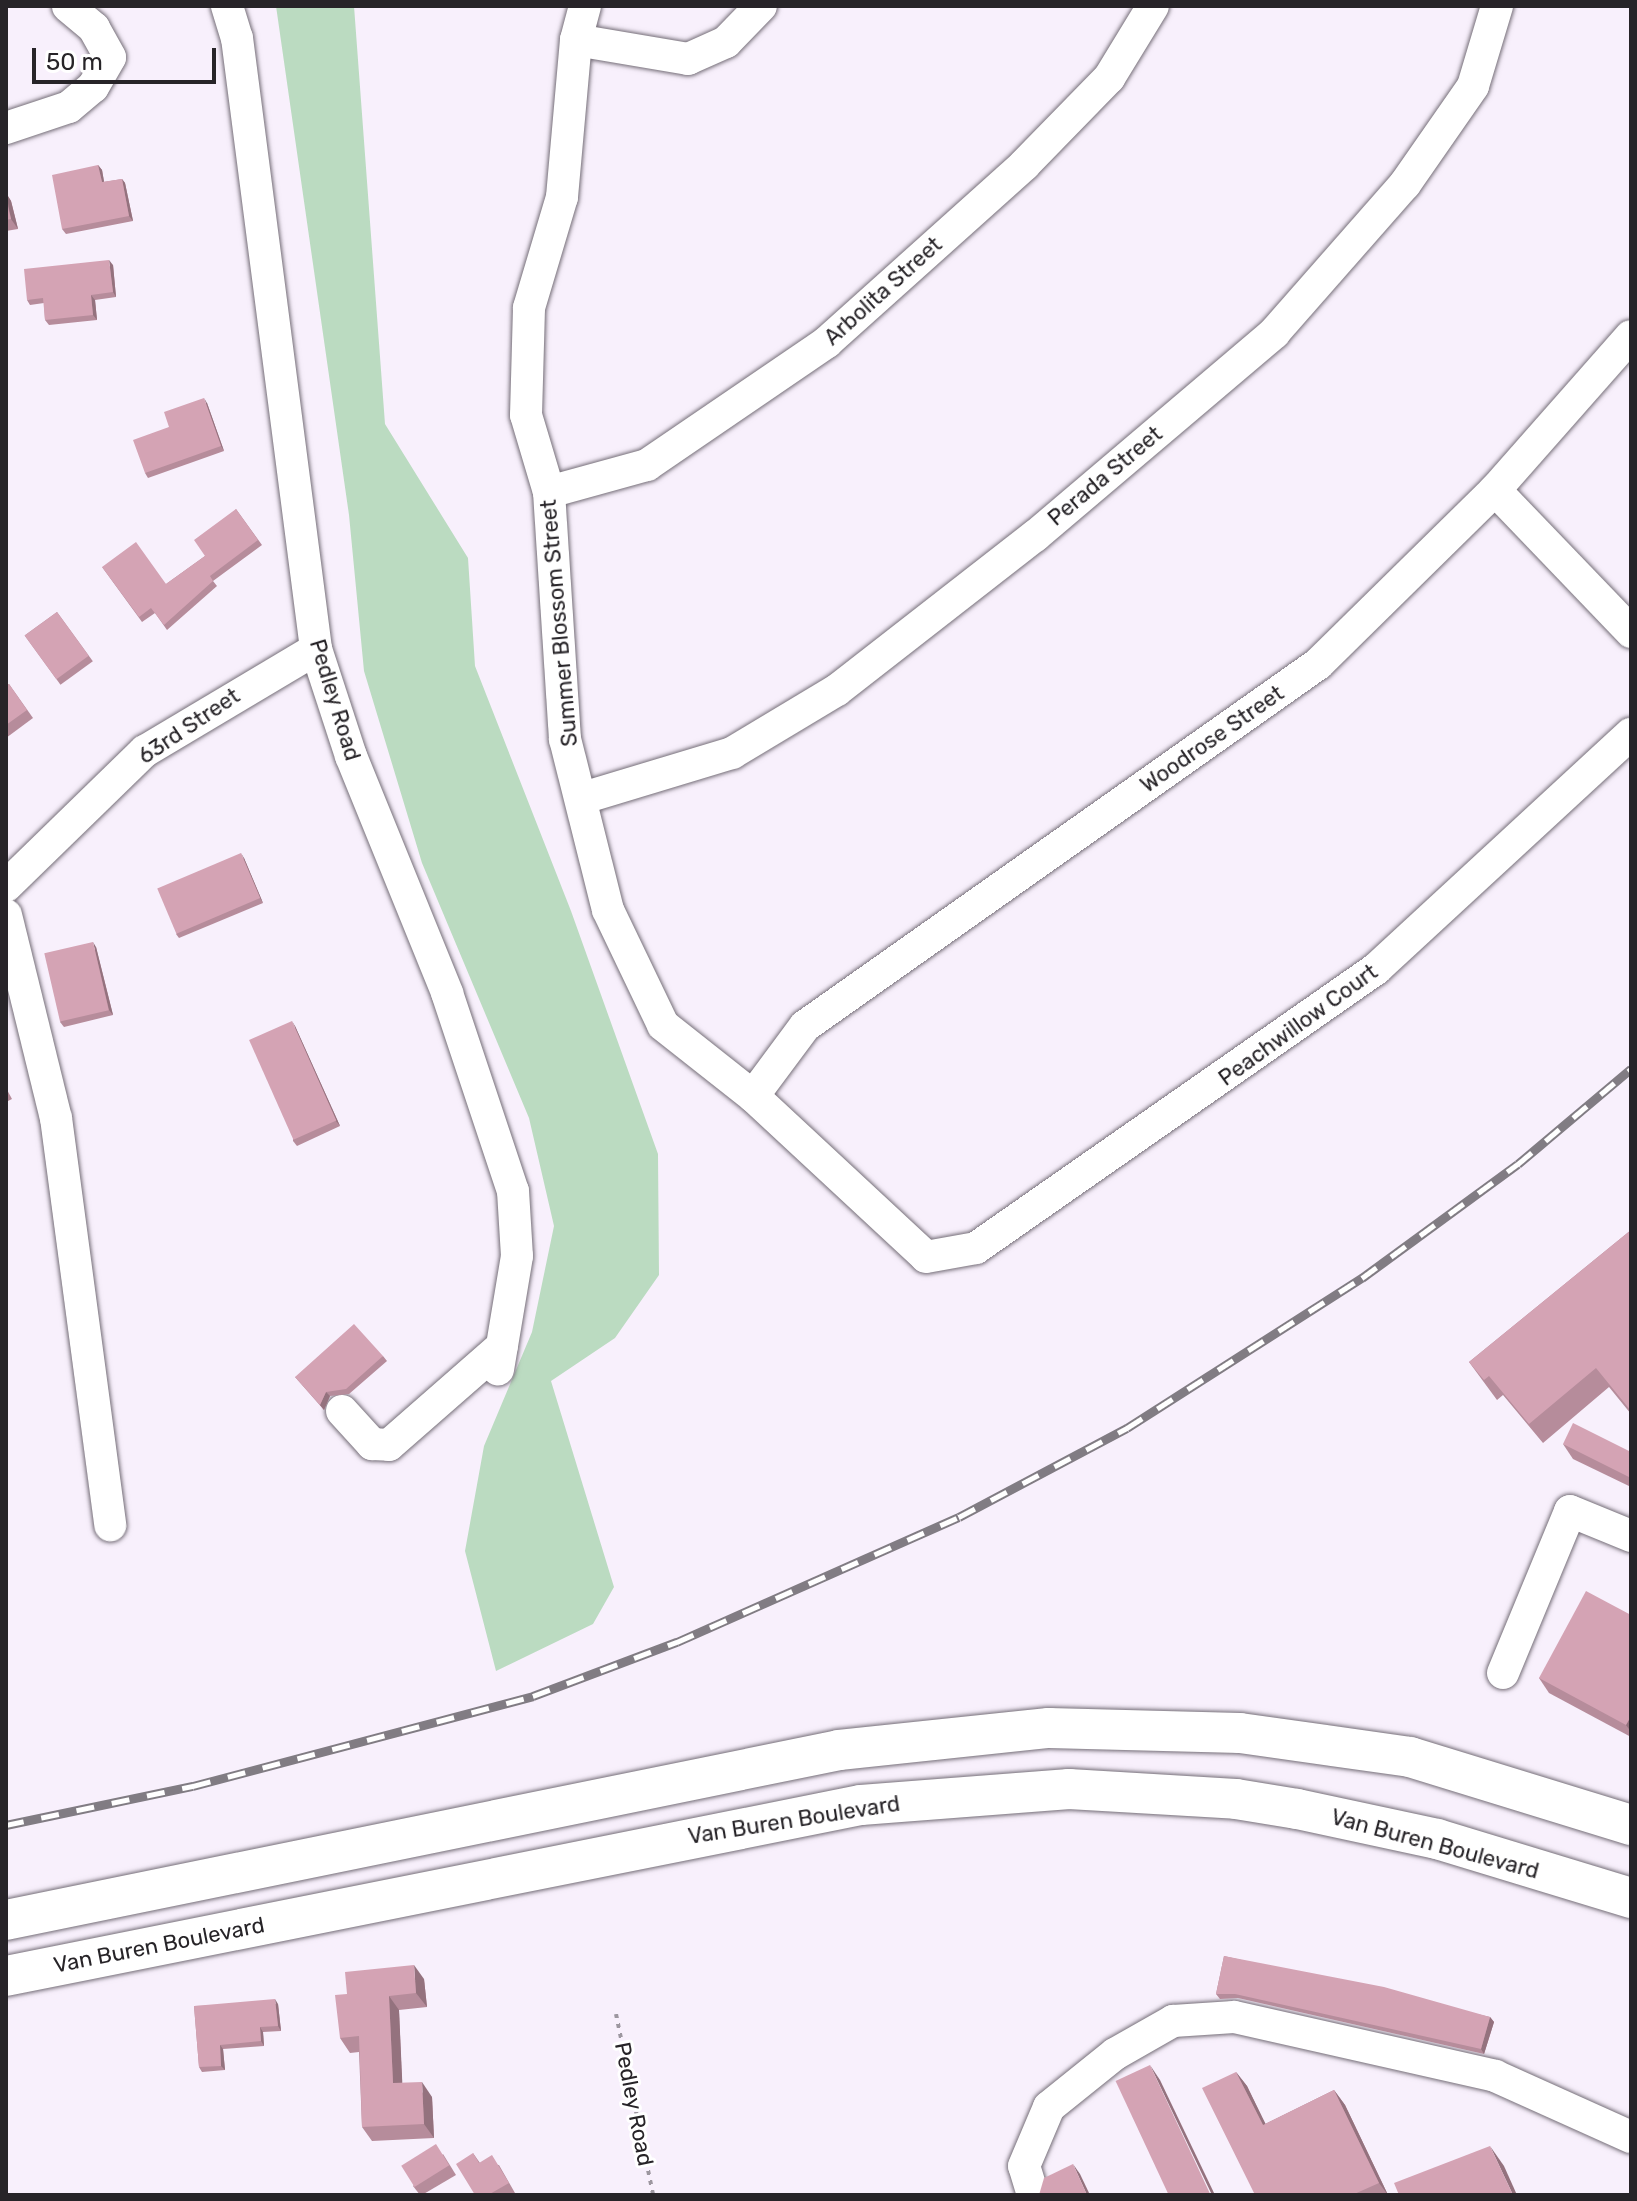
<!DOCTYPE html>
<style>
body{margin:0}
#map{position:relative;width:1637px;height:2201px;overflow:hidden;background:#f8f0fc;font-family:Rubik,sans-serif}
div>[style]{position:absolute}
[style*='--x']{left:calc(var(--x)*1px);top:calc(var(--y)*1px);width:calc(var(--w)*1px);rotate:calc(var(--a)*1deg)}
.green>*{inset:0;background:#bbdbc1}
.path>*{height:4px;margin-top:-2px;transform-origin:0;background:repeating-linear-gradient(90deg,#9d97a0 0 4px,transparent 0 10px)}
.roads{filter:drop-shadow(0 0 2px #756e78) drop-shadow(0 0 2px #756e78)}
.minor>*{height:32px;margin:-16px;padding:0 16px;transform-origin:16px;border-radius:16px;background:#fff}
.major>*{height:40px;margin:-20px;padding:0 20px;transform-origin:20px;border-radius:20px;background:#fff}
.rail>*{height:9px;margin-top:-4.5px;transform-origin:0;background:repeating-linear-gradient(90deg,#fff 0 18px,#817c83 0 36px);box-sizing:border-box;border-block:2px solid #817c83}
.wall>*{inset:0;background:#b68c9b;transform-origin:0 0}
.shaded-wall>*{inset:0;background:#94727e}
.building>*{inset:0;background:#d4a3b4;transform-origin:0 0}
span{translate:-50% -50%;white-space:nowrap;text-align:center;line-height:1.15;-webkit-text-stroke:6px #fff;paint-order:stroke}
.street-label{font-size:22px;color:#272428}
.frame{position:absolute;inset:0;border:8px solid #272428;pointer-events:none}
.scale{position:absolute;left:32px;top:48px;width:184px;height:36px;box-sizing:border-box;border:4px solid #272428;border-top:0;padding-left:10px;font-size:24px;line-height:28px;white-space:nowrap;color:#272428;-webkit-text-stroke:6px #fff;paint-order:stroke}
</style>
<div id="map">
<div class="green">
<i style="clip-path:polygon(276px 6px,354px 6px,385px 424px,468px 558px,475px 666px,571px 911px,658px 1154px,659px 1275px,615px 1338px,551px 1381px,614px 1587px,593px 1624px,496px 1671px,465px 1551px,484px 1446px,532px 1332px,554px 1226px,529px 1118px,422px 863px,364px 671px,349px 515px)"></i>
</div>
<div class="path">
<i style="--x:616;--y:2014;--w:185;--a:78.4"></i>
</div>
<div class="roads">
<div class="minor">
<i style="--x:227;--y:6;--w:34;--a:73"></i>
<i style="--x:237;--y:38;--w:616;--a:82.63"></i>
<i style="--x:316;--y:649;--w:113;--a:71.9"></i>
<i style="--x:351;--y:756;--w:256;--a:67.9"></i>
<i style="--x:447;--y:993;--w:209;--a:71.6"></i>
<i style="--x:513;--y:1191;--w:65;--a:86.5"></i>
<i style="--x:517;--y:1256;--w:115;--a:99.5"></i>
<i style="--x:585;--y:6;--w:35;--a:105"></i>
<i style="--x:576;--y:40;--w:158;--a:95.1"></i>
<i style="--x:562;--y:197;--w:116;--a:106.6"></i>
<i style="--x:529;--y:308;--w:107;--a:91.6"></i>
<i style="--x:526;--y:415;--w:80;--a:73.4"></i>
<i style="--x:549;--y:492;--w:248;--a:86.3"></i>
<i style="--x:565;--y:739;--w:176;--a:75.9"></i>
<i style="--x:608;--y:910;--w:127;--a:64.4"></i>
<i style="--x:663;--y:1025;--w:115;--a:38.3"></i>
<i style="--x:753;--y:1096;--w:236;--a:42.9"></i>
<i style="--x:926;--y:1257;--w:51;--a:-10.2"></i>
<i style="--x:976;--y:1248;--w:488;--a:-34.9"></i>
<i style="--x:1376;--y:969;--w:347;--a:-42.7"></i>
<i style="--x:576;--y:40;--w:114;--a:9.6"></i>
<i style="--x:688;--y:59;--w:42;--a:-24.1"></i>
<i style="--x:726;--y:42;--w:50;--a:-45.8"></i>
<i style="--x:6;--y:128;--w:66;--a:-18.4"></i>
<i style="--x:69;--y:107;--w:31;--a:-40"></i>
<i style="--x:93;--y:87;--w:34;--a:-60"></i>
<i style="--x:110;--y:57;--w:33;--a:-119"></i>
<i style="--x:94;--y:28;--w:34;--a:-140"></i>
<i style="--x:1495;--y:490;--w:197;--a:46.2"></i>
<i style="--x:549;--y:492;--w:102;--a:-15.4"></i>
<i style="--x:647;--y:465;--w:218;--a:-34.3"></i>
<i style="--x:827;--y:342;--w:265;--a:-41.9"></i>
<i style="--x:1024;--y:165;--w:122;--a:-45.7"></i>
<i style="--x:1109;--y:78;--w:84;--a:-58.6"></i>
<i style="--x:583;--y:798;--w:156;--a:-16.8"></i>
<i style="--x:732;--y:753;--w:122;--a:-31"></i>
<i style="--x:837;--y:690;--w:251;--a:-37.9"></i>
<i style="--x:1035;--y:536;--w:314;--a:-40.3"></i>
<i style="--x:1274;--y:333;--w:198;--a:-48.7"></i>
<i style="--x:1405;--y:184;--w:119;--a:-55.2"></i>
<i style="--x:1473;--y:86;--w:84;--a:-73.3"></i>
<i style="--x:6;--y:886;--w:194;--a:-44.2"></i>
<i style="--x:145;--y:751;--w:199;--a:-30.8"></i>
<i style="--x:6;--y:915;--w:209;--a:76.2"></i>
<i style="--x:56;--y:1118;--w:411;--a:82.4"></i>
<i style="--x:753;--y:1096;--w:87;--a:-53.4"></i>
<i style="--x:805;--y:1026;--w:628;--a:-35.21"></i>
<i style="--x:1318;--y:664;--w:248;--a:-44.5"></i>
<i style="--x:1495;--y:490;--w:205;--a:-48.6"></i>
<i style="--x:342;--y:1411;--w:45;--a:47.7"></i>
<i style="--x:372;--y:1444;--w:17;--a:3"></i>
<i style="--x:389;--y:1445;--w:150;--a:-41.2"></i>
<i style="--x:1503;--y:1673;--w:175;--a:-67.5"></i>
<i style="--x:1570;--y:1511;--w:66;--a:22.3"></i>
<i style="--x:1033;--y:2195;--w:30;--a:-107"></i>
<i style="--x:1024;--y:2166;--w:64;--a:-67"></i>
<i style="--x:1049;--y:2107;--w:85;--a:-38.8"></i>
<i style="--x:1115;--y:2054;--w:67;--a:-29.6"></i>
<i style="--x:1173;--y:2021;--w:61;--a:-3.8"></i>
<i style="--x:1234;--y:2017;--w:268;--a:12.7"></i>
<i style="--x:1495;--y:2076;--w:149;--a:24.2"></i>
</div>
<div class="major">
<i style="--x:6;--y:1920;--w:850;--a:-11.53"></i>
<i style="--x:839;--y:1750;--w:211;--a:-6"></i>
<i style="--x:1049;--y:1728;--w:191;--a:1.5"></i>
<i style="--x:1240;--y:1733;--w:172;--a:8"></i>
<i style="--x:1410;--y:1757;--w:231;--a:17.1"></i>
<i style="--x:6;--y:1976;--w:872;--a:-11.31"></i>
<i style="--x:861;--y:1805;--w:209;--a:-4.4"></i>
<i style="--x:1069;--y:1789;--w:167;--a:3.4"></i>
<i style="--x:1236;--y:1799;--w:62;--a:9.3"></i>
<i style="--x:1297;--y:1809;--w:143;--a:12.1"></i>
<i style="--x:1437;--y:1839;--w:203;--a:16.9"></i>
</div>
</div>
<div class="rail">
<i style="--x:6;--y:1825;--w:191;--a:-11.8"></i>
<i style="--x:193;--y:1786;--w:352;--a:-14.8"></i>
<i style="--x:533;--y:1696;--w:154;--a:-20.6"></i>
<i style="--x:677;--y:1642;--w:308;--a:-23.9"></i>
<i style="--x:959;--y:1517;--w:190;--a:-27.9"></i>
<i style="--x:1127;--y:1428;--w:279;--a:-32.6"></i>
<i style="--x:1362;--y:1278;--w:193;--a:-36.2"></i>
<i style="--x:1518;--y:1164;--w:148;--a:-40.1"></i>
</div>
<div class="wall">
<i style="clip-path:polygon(98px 165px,102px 170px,104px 182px,122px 179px,125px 183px,133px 221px,66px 234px,62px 229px)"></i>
<i style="clip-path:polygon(6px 193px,11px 201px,18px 229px,6px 231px)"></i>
<i style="clip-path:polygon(113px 265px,116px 297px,95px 300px,97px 320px,49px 325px,45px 320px,44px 303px,30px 305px,27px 300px)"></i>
<i style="clip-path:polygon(207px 403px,224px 451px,148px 478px,145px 473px,169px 427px)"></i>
<i style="clip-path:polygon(236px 509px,262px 545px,213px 581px,217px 586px,167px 630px,155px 613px,142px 622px,102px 567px,166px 584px,205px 556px)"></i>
<i style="left:57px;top:612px;width:61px;height:40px;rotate:54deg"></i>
<i style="clip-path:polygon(9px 684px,33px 718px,6px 738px,6px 686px)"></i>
<i style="clip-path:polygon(244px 858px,263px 903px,179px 938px,176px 934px)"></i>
<i style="clip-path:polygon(96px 947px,113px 1015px,64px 1027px,60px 1022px)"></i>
<i style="clip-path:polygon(295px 1026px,340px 1126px,297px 1146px,293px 1141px)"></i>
<i style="clip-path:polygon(6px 1088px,12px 1099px,6px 1102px)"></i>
<i style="clip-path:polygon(1631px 1230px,1631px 1414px,1609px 1387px,1543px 1443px,1503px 1395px,1497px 1400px,1469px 1362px)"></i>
<i style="clip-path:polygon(383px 1356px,387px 1361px,349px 1394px,330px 1396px,324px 1410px,295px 1377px)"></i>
<i style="clip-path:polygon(1563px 1444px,1631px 1452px,1631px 1487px,1573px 1459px)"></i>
<i style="clip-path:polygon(1631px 1615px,1631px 1737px,1549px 1693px,1539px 1678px)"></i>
<i style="clip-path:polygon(1224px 1956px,1490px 2017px,1494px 2022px,1484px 2054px,1238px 1998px,1220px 1999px,1216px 1994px)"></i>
<i style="clip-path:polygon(424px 1979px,427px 2007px,399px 2010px,402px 2083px,432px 2097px,434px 2138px,372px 2141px,362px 2127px,359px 2052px,350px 2053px,340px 2038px,347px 1994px)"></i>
<i style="clip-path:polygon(278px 2004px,281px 2031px,263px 2032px,264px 2046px,223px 2049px,225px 2070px,202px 2072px,199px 2067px,194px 2006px)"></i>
<i style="clip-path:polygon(1236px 2072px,1247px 2086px,1265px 2124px,1334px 2090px,1345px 2105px,1388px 2195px,1255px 2195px)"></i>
<i style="clip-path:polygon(473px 2153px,480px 2163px,499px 2165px,515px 2193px,512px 2195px,475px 2195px)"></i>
<i style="clip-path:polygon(443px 2154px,456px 2175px,422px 2195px,420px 2195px,413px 2186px)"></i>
</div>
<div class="shaded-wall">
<i style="clip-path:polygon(98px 165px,102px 170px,105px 187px,102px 182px)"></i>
<i style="clip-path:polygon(122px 179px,125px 183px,133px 221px,129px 216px)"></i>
<i style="clip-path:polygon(6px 193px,11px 201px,18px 229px,11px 219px)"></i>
<i style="clip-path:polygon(109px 260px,113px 265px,116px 297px,113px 292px)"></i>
<i style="clip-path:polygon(91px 295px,95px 300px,97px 320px,93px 315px)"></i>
<i style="clip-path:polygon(204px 398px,207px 403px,224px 451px,221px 446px)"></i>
<i style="clip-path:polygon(241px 853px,244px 858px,263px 903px,260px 898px)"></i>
<i style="clip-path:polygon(93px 942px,96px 947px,113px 1015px,109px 1010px)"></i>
<i style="clip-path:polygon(292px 1021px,295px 1026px,340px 1126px,336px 1121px)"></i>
<i style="clip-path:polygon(326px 1392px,330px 1396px,324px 1410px,320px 1405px)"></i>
<i style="clip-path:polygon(1631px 1716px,1631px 1732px,1626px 1725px)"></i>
<i style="clip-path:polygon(414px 1965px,424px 1979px,427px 2007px,416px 1993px)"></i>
<i style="clip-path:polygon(389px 1996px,399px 2010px,403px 2098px,393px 2083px)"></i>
<i style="clip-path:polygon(275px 1999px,278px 2004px,281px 2031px,278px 2026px)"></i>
<i style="clip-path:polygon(1490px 2017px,1494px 2022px,1484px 2054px,1481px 2049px)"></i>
<i style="clip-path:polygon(260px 2027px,263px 2032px,264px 2046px,261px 2041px)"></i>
<i style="clip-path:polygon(220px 2045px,223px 2049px,225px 2070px,221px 2066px)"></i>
<i style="clip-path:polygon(1150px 2065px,1160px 2080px,1215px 2195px,1212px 2195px)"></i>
<i style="clip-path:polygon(1236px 2072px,1247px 2086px,1273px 2139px,1263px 2125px)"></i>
<i style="clip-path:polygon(422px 2082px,432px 2097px,434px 2138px,424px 2124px)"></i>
<i style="clip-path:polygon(1334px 2090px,1345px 2105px,1388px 2195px,1379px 2183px)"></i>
<i style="clip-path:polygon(1490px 2146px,1504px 2166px,1517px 2195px,1513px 2195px)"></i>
<i style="clip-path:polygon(1073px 2164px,1080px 2174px,1090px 2195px,1087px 2195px)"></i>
</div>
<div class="building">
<i style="clip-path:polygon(98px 165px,102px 182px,122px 179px,129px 216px,62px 229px,52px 175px)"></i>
<i style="clip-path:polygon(6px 199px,11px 219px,6px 220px)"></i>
<i style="clip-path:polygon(109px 260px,113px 292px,91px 295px,93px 315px,45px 320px,43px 298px,27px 300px,24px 269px)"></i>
<i style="clip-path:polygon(204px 398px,221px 446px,145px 473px,133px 440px,169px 427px,164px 412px)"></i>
<i style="clip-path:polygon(236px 509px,258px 540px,210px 576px,213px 581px,164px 625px,151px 608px,139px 617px,102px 567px,136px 542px,166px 584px,205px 556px,194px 540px)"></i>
<i style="left:57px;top:612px;width:54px;height:40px;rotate:54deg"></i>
<i style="clip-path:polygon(9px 684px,27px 710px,6px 725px,6px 686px)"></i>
<i style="left:241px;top:853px;width:49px;height:91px;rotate:67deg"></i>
<i style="left:93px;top:942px;width:70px;height:50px;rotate:77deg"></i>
<i style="left:292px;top:1021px;width:109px;height:47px;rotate:66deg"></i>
<i style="clip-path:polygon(1631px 1230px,1631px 1411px,1596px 1368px,1529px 1424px,1489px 1376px,1484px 1380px,1469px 1362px)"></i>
<i style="clip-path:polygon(354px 1324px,383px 1356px,346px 1389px,326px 1392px,320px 1405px,295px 1377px)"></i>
<i style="clip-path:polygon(1573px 1423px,1631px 1452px,1631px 1478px,1563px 1444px)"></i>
<i style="clip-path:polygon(1586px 1591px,1631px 1615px,1631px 1716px,1626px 1725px,1539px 1678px)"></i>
<i style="clip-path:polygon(1224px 1956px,1384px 1987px,1490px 2017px,1481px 2049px,1235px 1994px,1216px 1994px)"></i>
<i style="clip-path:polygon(414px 1965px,416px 1993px,389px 1996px,393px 2083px,422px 2082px,424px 2124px,362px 2127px,359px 2036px,340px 2038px,335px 1995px,347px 1994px,345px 1972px)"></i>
<i style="clip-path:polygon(275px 1999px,278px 2026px,260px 2027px,261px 2041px,220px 2045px,221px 2066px,199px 2067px,194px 2006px)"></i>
<i style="left:1150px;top:2065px;width:144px;height:38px;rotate:65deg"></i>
<i style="clip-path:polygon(1236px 2072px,1263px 2125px,1334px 2090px,1379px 2183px,1352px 2195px,1255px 2195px,1202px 2088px)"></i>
<i style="left:436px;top:2144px;width:25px;height:41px;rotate:58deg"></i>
<i style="clip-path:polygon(1490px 2146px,1513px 2195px,1399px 2195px,1394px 2183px)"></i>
<i style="clip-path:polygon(473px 2153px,479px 2163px,492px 2155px,509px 2183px,488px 2195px,475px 2195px,456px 2164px)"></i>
<i style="clip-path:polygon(1073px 2164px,1087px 2195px,1039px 2195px,1044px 2178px)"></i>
</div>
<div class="street-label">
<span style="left:883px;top:291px;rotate:-42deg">Arbolita Street</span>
<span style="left:1105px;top:476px;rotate:-40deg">Perada Street</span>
<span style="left:559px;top:623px;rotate:-95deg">Summer Blossom Street</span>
<span style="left:335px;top:700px;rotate:73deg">Pedley Road</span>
<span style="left:189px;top:726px;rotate:-34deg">63rd Street</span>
<span style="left:1212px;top:739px;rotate:-35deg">Woodrose Street</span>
<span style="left:1298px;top:1025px;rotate:-36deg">Peachwillow Court</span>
<span style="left:794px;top:1820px;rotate:-9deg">Van Buren Boulevard</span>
<span style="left:1435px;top:1844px;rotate:15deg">Van Buren Boulevard</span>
<span style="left:159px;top:1945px;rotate:-11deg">Van Buren Boulevard</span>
<span style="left:634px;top:2104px;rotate:79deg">Pedley Road</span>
</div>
<div class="frame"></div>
<div class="scale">50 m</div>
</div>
